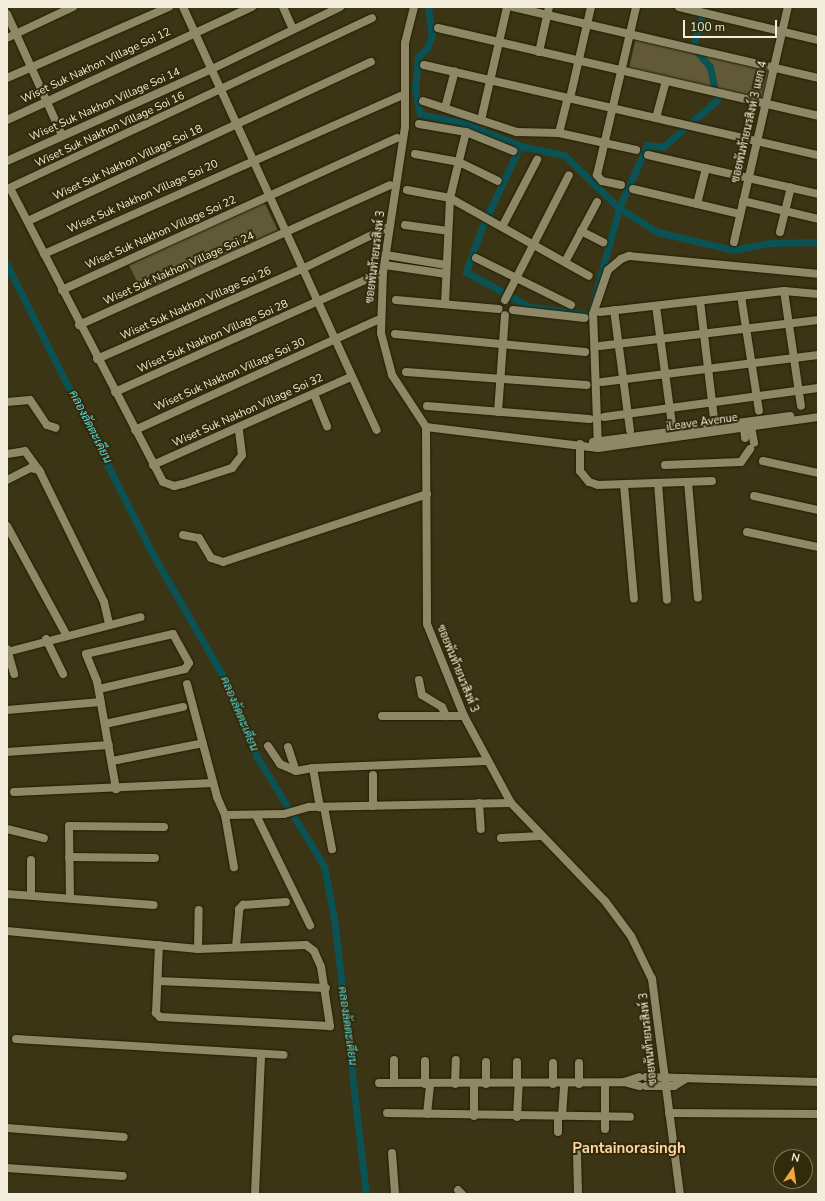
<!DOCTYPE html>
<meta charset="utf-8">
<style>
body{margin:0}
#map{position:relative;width:825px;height:1201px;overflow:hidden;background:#3c3515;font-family:"Nunito Sans",Sarabun,sans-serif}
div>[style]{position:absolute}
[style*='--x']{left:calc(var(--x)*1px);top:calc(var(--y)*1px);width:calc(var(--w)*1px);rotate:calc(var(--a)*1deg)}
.green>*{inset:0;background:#615937;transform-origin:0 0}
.canal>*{height:7px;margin:-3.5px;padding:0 3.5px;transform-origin:3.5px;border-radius:3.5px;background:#0b5254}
.roads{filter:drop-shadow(0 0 1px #231c00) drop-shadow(0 0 1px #231c00)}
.minor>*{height:8px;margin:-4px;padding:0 4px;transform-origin:4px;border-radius:4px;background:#8f8866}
span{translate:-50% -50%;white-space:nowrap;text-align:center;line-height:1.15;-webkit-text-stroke:4px #312b0a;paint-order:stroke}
.street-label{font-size:11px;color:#f2eedb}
.water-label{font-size:12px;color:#59d6db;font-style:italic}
.district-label{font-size:15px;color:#fed4a2;font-weight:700}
.frame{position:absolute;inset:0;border:8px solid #f2eedb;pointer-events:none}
.north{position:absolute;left:773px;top:1149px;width:40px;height:40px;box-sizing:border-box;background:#312b0a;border:1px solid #7e795e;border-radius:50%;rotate:13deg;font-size:11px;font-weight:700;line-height:16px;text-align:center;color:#f2eedb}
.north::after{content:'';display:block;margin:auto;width:14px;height:18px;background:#f0a73e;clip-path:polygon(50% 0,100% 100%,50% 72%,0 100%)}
.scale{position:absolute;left:683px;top:20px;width:94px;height:18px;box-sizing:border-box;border:2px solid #f2eedb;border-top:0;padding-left:5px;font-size:12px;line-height:14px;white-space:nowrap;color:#f2eedb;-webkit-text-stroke:3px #312b0a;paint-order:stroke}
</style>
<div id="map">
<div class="green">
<i style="left:636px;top:38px;width:138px;height:32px;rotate:13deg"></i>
<i style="left:263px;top:200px;width:34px;height:149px;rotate:64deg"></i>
</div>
<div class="canal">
<i style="--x:428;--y:7;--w:28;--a:82"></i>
<i style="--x:432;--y:35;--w:14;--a:111"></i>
<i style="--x:427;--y:48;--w:13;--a:135"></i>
<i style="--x:418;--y:57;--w:32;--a:95"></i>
<i style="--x:415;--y:89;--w:25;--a:79"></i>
<i style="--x:420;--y:114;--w:48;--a:12"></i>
<i style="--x:467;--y:124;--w:57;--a:22.5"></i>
<i style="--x:520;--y:146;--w:45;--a:11.6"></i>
<i style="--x:564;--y:155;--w:76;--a:43.9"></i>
<i style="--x:619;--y:208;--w:45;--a:32.3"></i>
<i style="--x:657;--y:232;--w:78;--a:13.3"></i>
<i style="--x:733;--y:250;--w:37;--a:-11"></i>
<i style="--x:769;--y:243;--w:49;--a:-1.2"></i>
<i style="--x:520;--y:146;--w:89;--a:115.1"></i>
<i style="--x:482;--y:227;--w:48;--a:109.6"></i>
<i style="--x:466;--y:272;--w:73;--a:28.7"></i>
<i style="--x:530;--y:307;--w:61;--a:7.6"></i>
<i style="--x:590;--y:315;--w:111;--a:-74.8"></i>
<i style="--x:619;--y:208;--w:69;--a:-66"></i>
<i style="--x:647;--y:145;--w:16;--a:7"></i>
<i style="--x:663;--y:147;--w:72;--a:-41"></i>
<i style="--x:717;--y:100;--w:34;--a:-102"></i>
<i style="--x:710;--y:67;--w:26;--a:-130"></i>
<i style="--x:693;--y:47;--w:41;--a:-74.6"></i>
<i style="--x:7;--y:265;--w:322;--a:63.3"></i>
<i style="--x:152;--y:553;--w:150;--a:60"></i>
<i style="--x:227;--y:683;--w:80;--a:67.9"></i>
<i style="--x:257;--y:757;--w:128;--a:58.4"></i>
<i style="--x:324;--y:866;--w:53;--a:79.1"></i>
<i style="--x:334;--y:918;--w:278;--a:83.4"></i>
</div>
<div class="roads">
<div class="minor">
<i style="--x:183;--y:7;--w:465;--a:65.4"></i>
<i style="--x:283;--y:7;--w:24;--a:66"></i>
<i style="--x:414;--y:7;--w:37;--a:104"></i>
<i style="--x:405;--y:43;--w:84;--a:90"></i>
<i style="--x:405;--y:127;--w:147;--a:98.6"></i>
<i style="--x:383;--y:272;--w:61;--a:91.9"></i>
<i style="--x:381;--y:333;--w:43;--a:75.3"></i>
<i style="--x:392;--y:375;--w:62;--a:56.8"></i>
<i style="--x:426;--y:427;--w:197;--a:89.7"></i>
<i style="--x:427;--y:624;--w:99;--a:68.1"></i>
<i style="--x:464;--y:716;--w:99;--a:61.6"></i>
<i style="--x:511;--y:803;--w:136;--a:46.2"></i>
<i style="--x:605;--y:901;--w:44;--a:53.4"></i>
<i style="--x:631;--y:936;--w:48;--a:64"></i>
<i style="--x:652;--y:979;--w:217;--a:82.6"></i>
<i style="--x:513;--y:7;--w:313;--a:13.1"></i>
<i style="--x:679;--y:7;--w:143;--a:13.4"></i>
<i style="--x:7;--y:14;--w:133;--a:65.6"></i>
<i style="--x:438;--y:28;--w:390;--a:13"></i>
<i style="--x:7;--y:38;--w:73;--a:-25.2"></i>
<i style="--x:539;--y:52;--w:46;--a:-77.5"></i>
<i style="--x:424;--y:65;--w:404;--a:12.9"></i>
<i style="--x:7;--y:78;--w:177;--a:-23.7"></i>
<i style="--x:570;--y:98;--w:93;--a:-77"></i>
<i style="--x:423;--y:101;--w:99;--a:18.3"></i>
<i style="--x:517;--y:132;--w:42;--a:1.4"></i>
<i style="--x:559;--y:133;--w:79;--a:12.4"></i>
<i style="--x:445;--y:108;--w:38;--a:-75"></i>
<i style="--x:656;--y:118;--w:38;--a:-75"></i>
<i style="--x:7;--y:120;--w:270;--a:-24.8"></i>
<i style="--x:481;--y:120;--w:116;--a:-77"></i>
<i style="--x:419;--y:124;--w:48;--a:9.7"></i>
<i style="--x:466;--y:132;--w:51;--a:22"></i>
<i style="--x:559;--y:133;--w:36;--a:-76"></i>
<i style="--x:415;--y:154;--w:45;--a:10.3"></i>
<i style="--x:459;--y:162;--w:43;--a:26"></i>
<i style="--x:648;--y:155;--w:174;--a:12.9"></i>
<i style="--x:7;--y:161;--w:225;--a:-24.2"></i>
<i style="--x:212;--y:69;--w:142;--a:-25.8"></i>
<i style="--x:621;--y:185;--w:19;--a:-168"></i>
<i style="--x:602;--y:181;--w:8;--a:-130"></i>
<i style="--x:597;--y:175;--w:172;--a:-76.9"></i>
<i style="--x:10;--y:188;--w:331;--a:62.5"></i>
<i style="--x:163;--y:482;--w:12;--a:20"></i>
<i style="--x:174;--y:486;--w:9;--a:-13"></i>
<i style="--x:183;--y:484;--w:52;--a:-18.1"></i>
<i style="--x:232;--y:468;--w:16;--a:-52"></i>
<i style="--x:242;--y:455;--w:26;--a:-97"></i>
<i style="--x:7;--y:189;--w:403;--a:-25.1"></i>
<i style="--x:633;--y:189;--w:110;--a:13.2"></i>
<i style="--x:407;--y:190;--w:44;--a:10.5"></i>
<i style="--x:450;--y:198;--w:159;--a:29.3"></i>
<i style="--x:743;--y:201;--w:77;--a:13.5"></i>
<i style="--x:697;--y:204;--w:37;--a:-76"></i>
<i style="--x:28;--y:221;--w:378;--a:-24.9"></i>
<i style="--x:405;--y:225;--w:43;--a:7.9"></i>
<i style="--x:502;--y:227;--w:76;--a:-62.4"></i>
<i style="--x:581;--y:231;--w:25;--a:27"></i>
<i style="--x:780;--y:232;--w:46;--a:-76.3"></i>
<i style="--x:734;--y:242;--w:241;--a:-77.1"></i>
<i style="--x:44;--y:254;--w:390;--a:-23.9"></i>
<i style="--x:386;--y:255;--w:61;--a:9.5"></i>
<i style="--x:476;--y:258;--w:106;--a:26.3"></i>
<i style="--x:565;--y:262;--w:68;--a:-61.9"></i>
<i style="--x:385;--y:265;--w:62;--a:8.4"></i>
<i style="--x:62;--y:290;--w:368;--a:-24.4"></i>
<i style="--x:784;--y:291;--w:116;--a:81.6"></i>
<i style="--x:741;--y:296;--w:116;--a:81.1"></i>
<i style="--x:396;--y:300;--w:103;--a:5"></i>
<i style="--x:505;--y:300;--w:140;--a:-62.9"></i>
<i style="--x:700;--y:301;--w:118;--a:83.2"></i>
<i style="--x:445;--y:304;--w:106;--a:-87.3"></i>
<i style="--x:450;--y:198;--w:68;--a:-76.4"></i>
<i style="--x:656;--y:306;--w:120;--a:82.3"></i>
<i style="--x:513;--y:310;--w:72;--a:6.3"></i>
<i style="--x:614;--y:310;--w:121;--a:82.4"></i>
<i style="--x:600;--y:312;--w:185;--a:-6.5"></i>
<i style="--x:784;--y:291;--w:34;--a:5"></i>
<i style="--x:79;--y:325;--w:341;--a:-24.2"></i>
<i style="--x:395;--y:334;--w:191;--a:5.4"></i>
<i style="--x:600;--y:346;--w:220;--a:-6.8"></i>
<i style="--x:97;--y:359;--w:226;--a:-23.7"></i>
<i style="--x:304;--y:268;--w:91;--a:-26"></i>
<i style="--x:406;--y:372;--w:181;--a:4.1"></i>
<i style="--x:602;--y:382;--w:218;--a:-7.1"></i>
<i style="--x:115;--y:392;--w:286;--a:-24.1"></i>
<i style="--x:314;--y:394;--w:35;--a:68"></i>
<i style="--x:7;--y:402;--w:23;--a:-5"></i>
<i style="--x:30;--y:400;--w:30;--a:56"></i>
<i style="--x:47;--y:425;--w:9;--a:18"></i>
<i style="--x:427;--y:406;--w:163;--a:4.6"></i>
<i style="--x:498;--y:412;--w:97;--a:-85.9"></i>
<i style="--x:604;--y:417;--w:216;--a:-7.7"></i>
<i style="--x:426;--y:427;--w:173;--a:7"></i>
<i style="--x:598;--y:448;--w:222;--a:-8"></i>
<i style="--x:751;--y:427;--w:16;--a:79"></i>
<i style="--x:744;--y:428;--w:10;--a:84"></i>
<i style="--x:135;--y:430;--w:266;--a:-24.4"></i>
<i style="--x:593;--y:442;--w:199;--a:-7.5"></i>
<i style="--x:580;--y:444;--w:27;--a:90"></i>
<i style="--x:580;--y:471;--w:14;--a:51"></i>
<i style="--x:589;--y:482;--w:9;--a:18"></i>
<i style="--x:598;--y:485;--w:114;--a:-2"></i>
<i style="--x:598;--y:448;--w:134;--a:-92.1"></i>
<i style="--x:593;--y:314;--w:46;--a:-71.2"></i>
<i style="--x:608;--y:270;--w:17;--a:-40"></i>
<i style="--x:621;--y:259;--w:9;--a:-21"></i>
<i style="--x:629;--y:256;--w:190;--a:5.4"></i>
<i style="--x:7;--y:454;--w:18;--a:-9"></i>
<i style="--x:25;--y:451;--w:26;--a:54"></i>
<i style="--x:40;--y:472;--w:145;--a:63.8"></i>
<i style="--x:104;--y:602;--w:23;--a:77"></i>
<i style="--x:763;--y:461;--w:56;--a:12.3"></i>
<i style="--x:153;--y:465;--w:217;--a:-24"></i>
<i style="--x:665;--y:465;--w:76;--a:-2.3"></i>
<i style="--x:741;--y:462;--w:16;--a:-55"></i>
<i style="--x:7;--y:480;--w:27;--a:-27"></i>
<i style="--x:31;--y:468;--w:8;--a:14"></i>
<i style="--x:688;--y:482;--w:116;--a:85.1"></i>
<i style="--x:658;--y:483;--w:117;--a:85.6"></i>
<i style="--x:624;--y:485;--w:114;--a:85"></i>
<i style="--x:754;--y:496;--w:66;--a:12.3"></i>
<i style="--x:7;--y:526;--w:123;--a:61.4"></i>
<i style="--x:747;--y:532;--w:73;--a:11.9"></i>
<i style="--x:183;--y:535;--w:16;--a:11"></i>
<i style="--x:199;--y:538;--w:23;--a:59"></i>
<i style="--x:211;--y:558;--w:13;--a:18"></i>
<i style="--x:223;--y:562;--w:215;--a:-18.4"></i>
<i style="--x:46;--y:639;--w:39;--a:64"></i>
<i style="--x:7;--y:649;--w:26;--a:74"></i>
<i style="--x:7;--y:652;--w:138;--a:-14.6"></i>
<i style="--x:419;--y:680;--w:15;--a:79"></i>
<i style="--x:422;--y:695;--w:23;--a:31"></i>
<i style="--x:442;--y:707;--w:10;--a:66"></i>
<i style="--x:187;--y:684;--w:117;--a:75.1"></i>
<i style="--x:217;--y:797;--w:20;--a:66"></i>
<i style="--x:225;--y:815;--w:59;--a:-1"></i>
<i style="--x:284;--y:814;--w:26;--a:-16"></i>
<i style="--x:309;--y:807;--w:202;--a:-1.1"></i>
<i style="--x:99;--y:689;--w:88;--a:-13.1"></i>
<i style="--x:185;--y:669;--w:7;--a:-56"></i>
<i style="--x:189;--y:663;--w:33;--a:-119"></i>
<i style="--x:173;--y:634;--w:89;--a:167.1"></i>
<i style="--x:86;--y:654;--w:29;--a:68"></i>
<i style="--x:97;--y:681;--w:110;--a:80"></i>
<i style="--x:7;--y:710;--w:94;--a:-4.9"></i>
<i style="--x:382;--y:716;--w:82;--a:0"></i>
<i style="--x:105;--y:724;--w:80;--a:-12.3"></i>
<i style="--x:268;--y:746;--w:22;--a:56"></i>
<i style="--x:280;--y:764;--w:17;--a:24"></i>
<i style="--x:296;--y:771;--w:17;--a:-10"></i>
<i style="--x:313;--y:768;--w:40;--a:80"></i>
<i style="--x:288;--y:747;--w:25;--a:72"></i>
<i style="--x:7;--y:752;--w:102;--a:-3.9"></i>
<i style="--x:112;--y:761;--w:89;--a:-11.1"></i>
<i style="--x:313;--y:768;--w:173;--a:-2.3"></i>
<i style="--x:14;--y:792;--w:199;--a:-2.6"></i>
<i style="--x:479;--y:803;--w:26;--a:86"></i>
<i style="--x:373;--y:806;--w:31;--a:-90"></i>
<i style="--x:324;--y:807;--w:43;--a:79.2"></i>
<i style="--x:225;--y:815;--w:53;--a:80.2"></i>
<i style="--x:256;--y:815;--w:123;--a:63.9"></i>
<i style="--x:7;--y:829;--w:38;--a:14"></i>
<i style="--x:501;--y:838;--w:39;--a:-3"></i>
<i style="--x:69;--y:857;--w:86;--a:0.7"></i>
<i style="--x:31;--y:860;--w:35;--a:90"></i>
<i style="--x:7;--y:894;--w:147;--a:4.3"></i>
<i style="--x:70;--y:898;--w:72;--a:-90.8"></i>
<i style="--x:69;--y:826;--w:95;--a:0.6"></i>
<i style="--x:7;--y:931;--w:192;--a:5.4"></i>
<i style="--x:198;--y:949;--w:108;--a:-2.1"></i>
<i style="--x:306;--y:945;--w:10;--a:37"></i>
<i style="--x:314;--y:951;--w:17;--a:66"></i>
<i style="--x:321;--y:967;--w:60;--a:81.3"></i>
<i style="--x:330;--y:1026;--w:170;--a:-177"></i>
<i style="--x:160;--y:1017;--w:6;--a:-135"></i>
<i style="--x:156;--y:1013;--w:68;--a:-87.5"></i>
<i style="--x:236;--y:947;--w:38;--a:-85"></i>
<i style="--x:239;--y:909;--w:6;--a:-45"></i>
<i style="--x:243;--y:905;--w:43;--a:-4"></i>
<i style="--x:198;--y:949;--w:39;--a:-89"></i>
<i style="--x:158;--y:981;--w:168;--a:2.4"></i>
<i style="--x:16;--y:1039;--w:268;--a:3.4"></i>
<i style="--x:553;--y:1063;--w:21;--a:90"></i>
<i style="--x:646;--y:1077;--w:172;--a:1.7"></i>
<i style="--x:624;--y:1082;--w:16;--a:-18"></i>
<i style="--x:379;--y:1083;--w:245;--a:-0.2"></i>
<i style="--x:624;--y:1082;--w:16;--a:15"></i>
<i style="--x:394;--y:1083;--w:23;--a:-90"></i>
<i style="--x:474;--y:1083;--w:33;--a:90"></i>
<i style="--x:517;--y:1083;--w:21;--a:-90"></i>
<i style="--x:605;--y:1083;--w:46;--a:90"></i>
<i style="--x:425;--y:1084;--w:23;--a:-90"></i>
<i style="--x:455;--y:1084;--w:24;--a:-88"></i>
<i style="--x:486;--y:1084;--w:22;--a:-90"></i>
<i style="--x:579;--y:1084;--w:21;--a:-90"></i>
<i style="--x:646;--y:1086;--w:28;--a:0"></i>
<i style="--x:674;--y:1086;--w:15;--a:-32"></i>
<i style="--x:387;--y:1113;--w:243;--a:0.9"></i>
<i style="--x:669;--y:1113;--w:149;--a:0.4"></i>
<i style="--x:427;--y:1114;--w:30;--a:-84"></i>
<i style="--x:562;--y:1116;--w:32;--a:-86"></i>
<i style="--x:517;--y:1117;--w:33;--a:-87"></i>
<i style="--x:7;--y:1128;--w:117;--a:4.4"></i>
<i style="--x:558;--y:1132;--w:16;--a:-90"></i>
<i style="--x:392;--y:1153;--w:41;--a:85.8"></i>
<i style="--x:577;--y:1153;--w:41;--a:88.6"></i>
<i style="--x:7;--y:1168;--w:116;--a:3.9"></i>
<i style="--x:458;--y:1190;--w:6;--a:45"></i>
<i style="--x:255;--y:1194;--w:140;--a:-87.5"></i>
</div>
</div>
<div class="street-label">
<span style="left:96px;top:66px;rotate:-25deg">Wiset Suk Nakhon Village Soi 12</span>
<span style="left:105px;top:105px;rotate:-24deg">Wiset Suk Nakhon Village Soi 14</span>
<span style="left:750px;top:122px;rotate:-77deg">ซอยพันท้ายนรสิงห์ 3 แยก 4</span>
<span style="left:110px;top:130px;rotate:-25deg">Wiset Suk Nakhon Village Soi 16</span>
<span style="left:128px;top:163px;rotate:-25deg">Wiset Suk Nakhon Village Soi 18</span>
<span style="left:143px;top:197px;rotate:-24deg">Wiset Suk Nakhon Village Soi 20</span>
<span style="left:161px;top:233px;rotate:-24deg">Wiset Suk Nakhon Village Soi 22</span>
<span style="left:376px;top:257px;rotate:-83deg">ซอยพันท้ายนรสิงห์ 3</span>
<span style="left:179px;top:269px;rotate:-24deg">Wiset Suk Nakhon Village Soi 24</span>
<span style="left:196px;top:304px;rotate:-24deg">Wiset Suk Nakhon Village Soi 26</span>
<span style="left:213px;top:337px;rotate:-24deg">Wiset Suk Nakhon Village Soi 28</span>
<span style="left:230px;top:375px;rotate:-24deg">Wiset Suk Nakhon Village Soi 30</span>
<span style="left:248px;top:411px;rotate:-24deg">Wiset Suk Nakhon Village Soi 32</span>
<span style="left:702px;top:423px;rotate:-8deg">iLeave Avenue</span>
<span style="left:457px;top:669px;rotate:68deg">ซอยพันท้ายนรสิงห์ 3</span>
<span style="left:649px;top:1039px;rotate:-96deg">ซอยพันท้ายนรสิงห์ 3</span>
</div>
<div class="water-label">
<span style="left:90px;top:427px;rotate:63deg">คลองลัดตะเคียน</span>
<span style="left:239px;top:714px;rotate:67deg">คลองลัดตะเคียน</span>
<span style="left:347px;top:1026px;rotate:82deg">คลองลัดตะเคียน</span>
</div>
<div class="district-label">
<span style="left:629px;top:1149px">Pantainorasingh</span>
</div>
<div class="frame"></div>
<div class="north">N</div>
<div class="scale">100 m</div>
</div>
